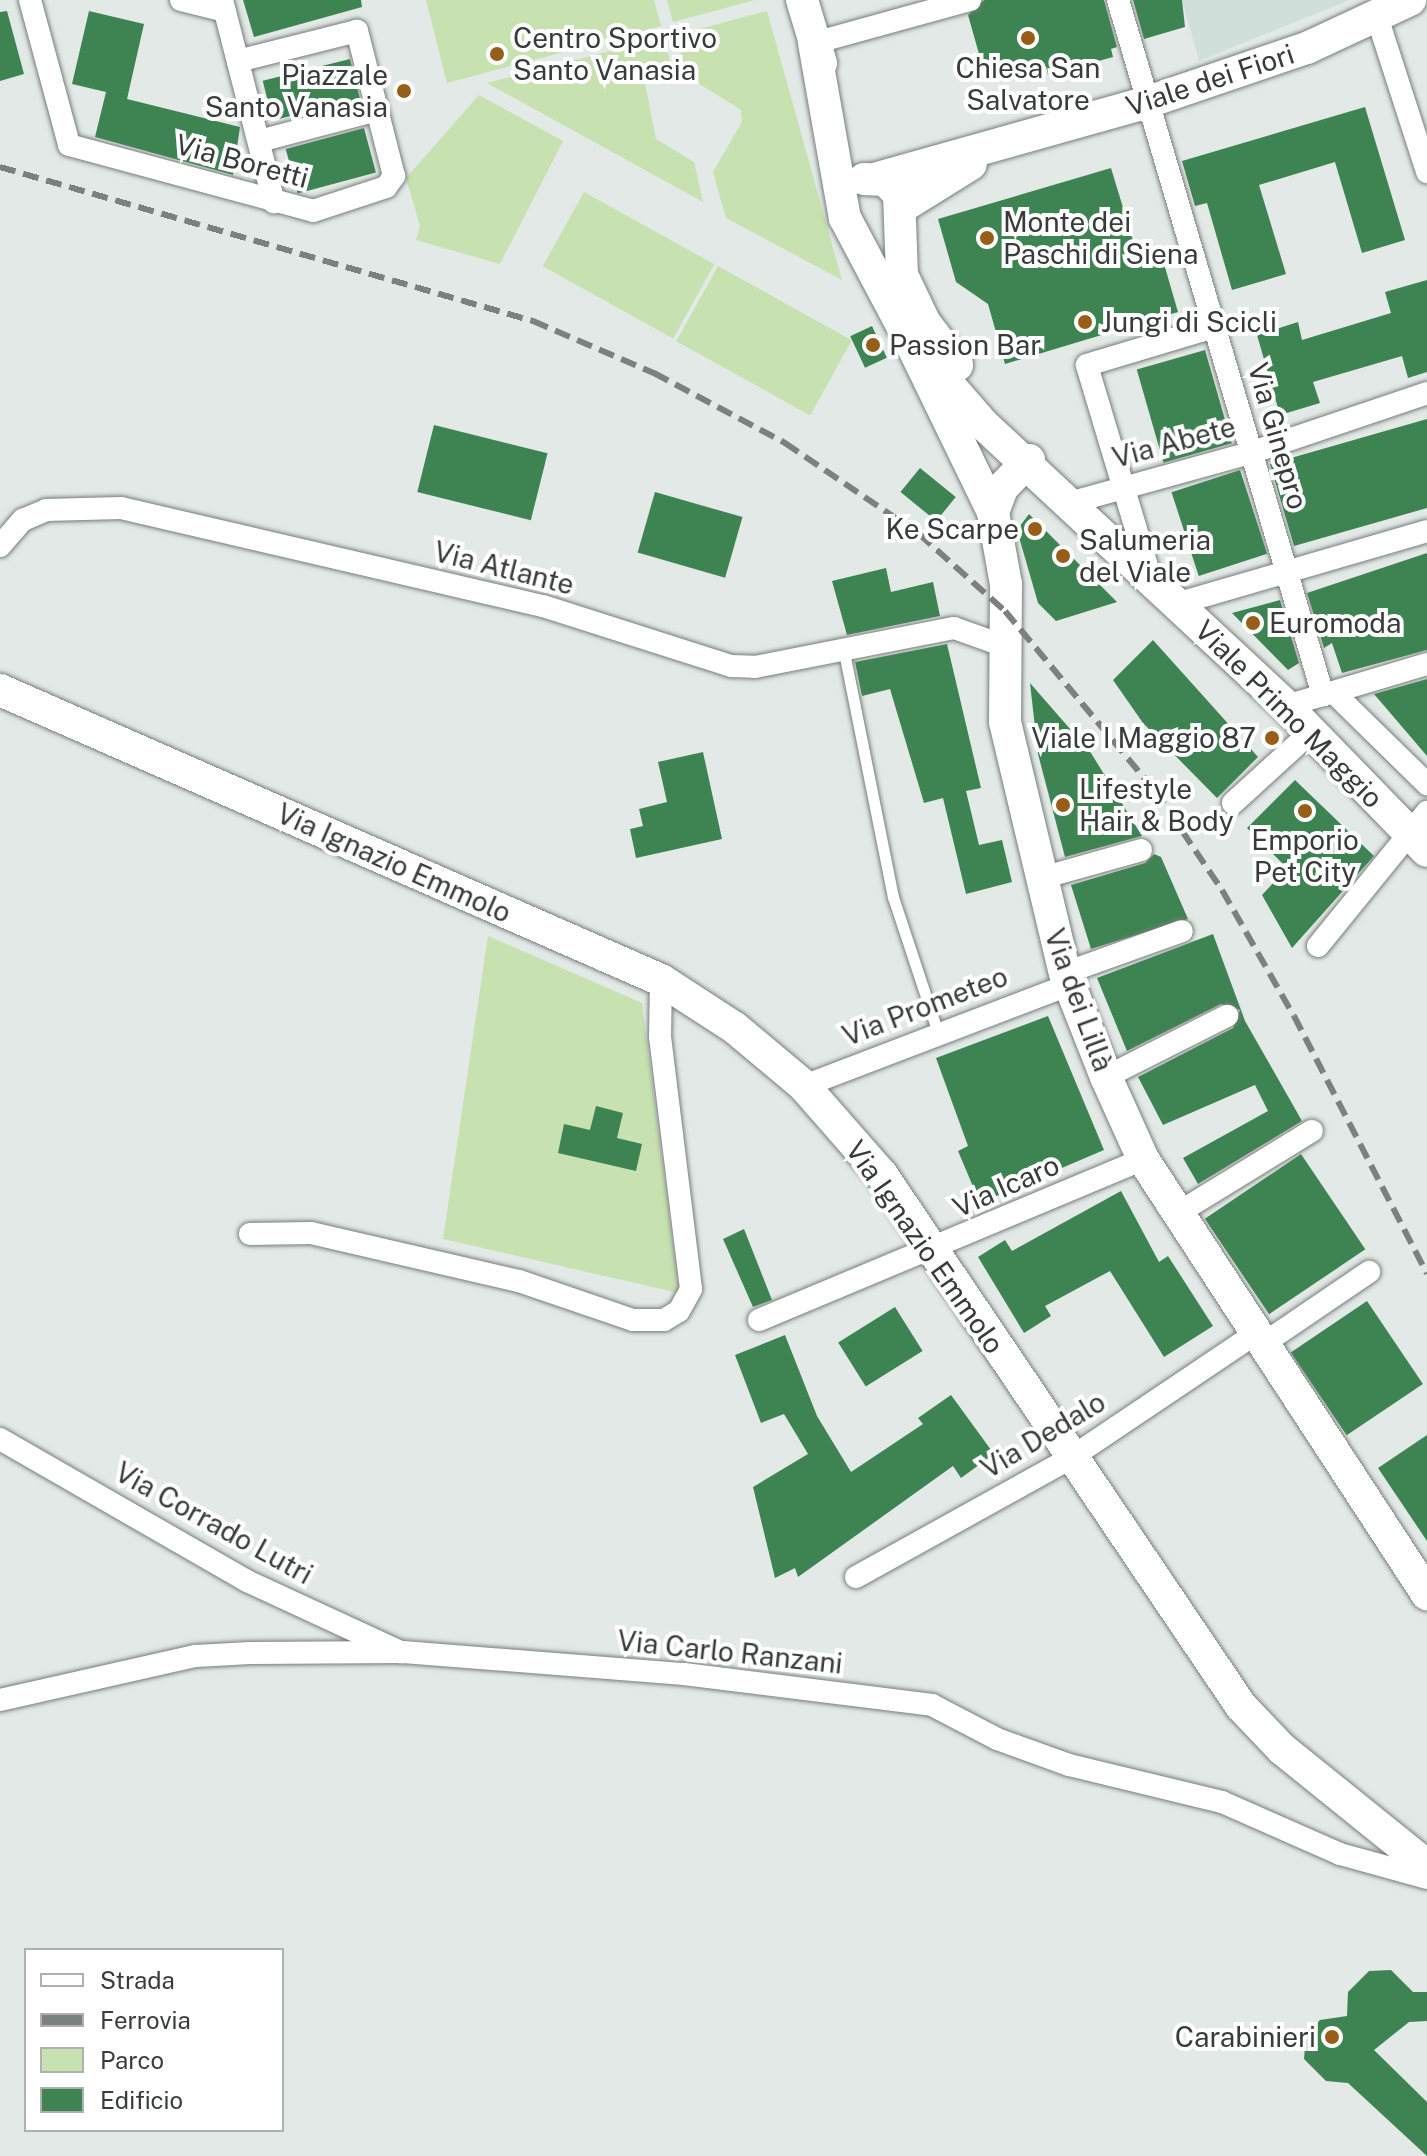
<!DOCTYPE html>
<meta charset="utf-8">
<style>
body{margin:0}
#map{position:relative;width:1427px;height:2156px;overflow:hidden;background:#e2e9e6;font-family:"Public Sans",sans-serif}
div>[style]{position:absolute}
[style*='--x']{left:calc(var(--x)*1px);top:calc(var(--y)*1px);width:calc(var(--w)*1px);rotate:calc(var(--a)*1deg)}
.built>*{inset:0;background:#d0dfda}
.green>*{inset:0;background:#c8e1b0;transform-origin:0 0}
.building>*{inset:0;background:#3e8452;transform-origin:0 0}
.roads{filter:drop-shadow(0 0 2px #777d7b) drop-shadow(0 0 2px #777d7b)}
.lane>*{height:11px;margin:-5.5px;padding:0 5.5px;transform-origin:5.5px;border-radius:5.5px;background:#fff}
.street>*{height:22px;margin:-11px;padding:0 11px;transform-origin:11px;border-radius:11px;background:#fff}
.secondary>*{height:32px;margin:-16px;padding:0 16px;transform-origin:16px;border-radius:16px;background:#fff}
.rail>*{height:6px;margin-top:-3px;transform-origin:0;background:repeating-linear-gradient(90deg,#7c807f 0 16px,transparent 0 24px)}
.dots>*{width:22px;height:22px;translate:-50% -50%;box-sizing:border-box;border:4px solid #fff;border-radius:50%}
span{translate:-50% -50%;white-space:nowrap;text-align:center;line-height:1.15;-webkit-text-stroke:8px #fff;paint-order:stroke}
.poi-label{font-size:28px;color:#383b3a}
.left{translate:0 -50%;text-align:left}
.right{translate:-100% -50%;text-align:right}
.street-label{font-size:28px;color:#383b3a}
.legend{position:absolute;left:24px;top:1948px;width:260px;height:184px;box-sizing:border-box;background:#fff;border:2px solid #afb1b0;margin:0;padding:10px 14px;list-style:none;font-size:24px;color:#383b3a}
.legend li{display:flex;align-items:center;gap:16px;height:40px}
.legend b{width:40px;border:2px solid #afb1b0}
</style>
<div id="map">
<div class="built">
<i style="clip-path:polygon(1182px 0,1350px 0,1199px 61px)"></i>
</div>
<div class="green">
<i style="clip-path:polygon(426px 0,654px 0,661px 26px,447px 83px)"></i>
<i style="clip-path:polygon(667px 0,755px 0,673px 22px)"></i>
<i style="clip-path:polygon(767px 11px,842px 280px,726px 218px,713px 172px,742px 122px,741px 110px,687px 76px,676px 35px)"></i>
<i style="clip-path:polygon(664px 37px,671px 65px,645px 83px,656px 139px,694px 162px,703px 202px,487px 83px)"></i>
<i style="clip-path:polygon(479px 95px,563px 141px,500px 264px,416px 240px,420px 226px,406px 178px)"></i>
<i style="left:584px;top:192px;width:149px;height:85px;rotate:29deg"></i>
<i style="left:718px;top:266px;width:153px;height:86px;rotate:29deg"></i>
<i style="clip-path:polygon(488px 936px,642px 1003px,679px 1293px,443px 1239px)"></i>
</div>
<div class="building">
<i style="clip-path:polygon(243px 0,361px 0,362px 7px,254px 37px)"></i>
<i style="clip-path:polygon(984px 0,1104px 0,1117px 47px,1111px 49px,1113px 57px,1048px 75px,1046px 66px,987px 82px,968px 15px)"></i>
<i style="clip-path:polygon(1133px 0,1182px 0,1185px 27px,1144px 39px)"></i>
<i style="clip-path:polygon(7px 11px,24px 74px,0 81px,0 12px)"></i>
<i style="clip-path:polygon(89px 11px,144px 24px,127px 99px,240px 127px,233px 175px,95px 137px,106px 92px,72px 84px)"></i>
<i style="left:350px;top:59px;width:41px;height:90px;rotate:76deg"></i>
<i style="clip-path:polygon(1365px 107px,1405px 240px,1362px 253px,1335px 162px,1259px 185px,1286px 274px,1232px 290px,1207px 203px,1195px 206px,1182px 161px)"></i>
<i style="left:364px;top:128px;width:46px;height:81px;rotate:75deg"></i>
<i style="clip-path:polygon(1111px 168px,1138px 257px,1160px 250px,1178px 312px,1005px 364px,988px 304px,956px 282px,938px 219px)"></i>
<i style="clip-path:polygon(1427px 280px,1427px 372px,1408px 378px,1402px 356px,1313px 382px,1320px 403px,1280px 415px,1257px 335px,1298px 322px,1302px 340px,1391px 313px,1385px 292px)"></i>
<i style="left:872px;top:326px;width:35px;height:24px;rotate:65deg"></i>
<i style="left:1205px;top:350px;width:97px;height:71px;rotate:74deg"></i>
<i style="clip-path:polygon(1427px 419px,1427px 508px,1294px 546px,1270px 464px)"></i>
<i style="left:434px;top:425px;width:117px;height:69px;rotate:14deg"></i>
<i style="left:920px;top:468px;width:46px;height:31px;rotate:39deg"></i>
<i style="left:1240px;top:470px;width:88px;height:72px;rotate:72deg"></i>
<i style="left:655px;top:492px;width:91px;height:63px;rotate:16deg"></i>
<i style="clip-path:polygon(1029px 514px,1117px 602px,1056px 621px,1038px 603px,1017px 530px)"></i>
<i style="clip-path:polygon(1427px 553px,1427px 650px,1342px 673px,1332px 643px,1324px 648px,1307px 593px)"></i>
<i style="clip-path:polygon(886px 568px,891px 592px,933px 582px,940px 616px,847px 635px,832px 581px)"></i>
<i style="clip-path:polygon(1280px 600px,1299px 663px,1288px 670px,1232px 613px)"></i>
<i style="clip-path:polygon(1153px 640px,1258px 757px,1217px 798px,1143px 723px,1113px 680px)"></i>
<i style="clip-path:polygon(947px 644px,981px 788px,966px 791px,979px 845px,1002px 840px,1012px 882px,966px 894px,943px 798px,924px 803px,890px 689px,862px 696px,855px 662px)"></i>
<i style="clip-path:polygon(1427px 679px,1427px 756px,1374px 694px)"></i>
<i style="clip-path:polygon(1030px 683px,1091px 753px,1142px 836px,1065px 857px,1038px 754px)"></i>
<i style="clip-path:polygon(703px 752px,722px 839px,636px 858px,630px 829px,643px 826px,639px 809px,667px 802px,658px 762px)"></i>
<i style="clip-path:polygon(1295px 780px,1374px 856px,1292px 948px,1262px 895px,1287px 868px,1247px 828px)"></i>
<i style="clip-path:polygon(1154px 854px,1161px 857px,1188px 919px,1091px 949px,1071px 885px,1145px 863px)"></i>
<i style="clip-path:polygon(1213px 934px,1245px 1021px,1302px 1121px,1198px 1184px,1183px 1158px,1268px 1111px,1255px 1085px,1163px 1125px,1138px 1077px,1233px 1028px,1240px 1010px,1221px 1004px,1127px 1051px,1097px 978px)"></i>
<i style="clip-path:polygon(1048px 1016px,1104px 1150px,980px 1203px,958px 1151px,968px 1146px,936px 1058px)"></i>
<i style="clip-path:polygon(596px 1106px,623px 1113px,617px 1138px,642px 1144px,636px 1171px,558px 1153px,564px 1124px,590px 1130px)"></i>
<i style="left:1301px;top:1154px;width:115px;height:116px;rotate:56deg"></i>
<i style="clip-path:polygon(1121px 1191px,1159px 1262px,1168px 1256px,1213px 1326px,1164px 1357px,1110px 1271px,1045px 1306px,1051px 1316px,1024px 1333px,978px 1257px,1005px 1240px,1012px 1251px)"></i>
<i style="clip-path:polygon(744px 1229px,772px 1300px,753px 1307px,723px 1239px)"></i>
<i style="left:1367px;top:1301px;width:100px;height:92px;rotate:56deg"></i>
<i style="left:895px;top:1307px;width:52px;height:67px;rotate:58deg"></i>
<i style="clip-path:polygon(785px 1335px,817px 1416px,851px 1472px,923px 1424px,918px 1418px,951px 1395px,994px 1454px,961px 1478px,953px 1466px,798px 1577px,795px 1568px,775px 1578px,753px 1487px,808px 1454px,784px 1414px,761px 1423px,735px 1355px)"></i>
<i style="clip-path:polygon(1427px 1435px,1427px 1541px,1378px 1468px)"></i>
<i style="clip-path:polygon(1391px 1970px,1413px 1992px,1427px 1992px,1427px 2021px,1409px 2022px,1374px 2050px,1427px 2102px,1427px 2156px,1348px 2083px,1326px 2081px,1304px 2059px,1306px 2035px,1320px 2020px,1347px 2016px,1348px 1992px,1369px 1971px)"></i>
</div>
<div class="roads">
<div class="lane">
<i style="--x:843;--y:647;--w:255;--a:78.7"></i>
<i style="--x:893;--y:897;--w:140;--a:71.7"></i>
</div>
<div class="street">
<i style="--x:30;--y:0;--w:150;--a:74.9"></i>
<i style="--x:69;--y:145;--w:253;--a:15.1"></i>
<i style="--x:313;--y:211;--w:77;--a:-18.2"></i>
<i style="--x:386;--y:187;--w:14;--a:-54"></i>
<i style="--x:394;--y:176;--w:150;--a:-104.3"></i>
<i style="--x:357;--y:31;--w:123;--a:165.9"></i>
<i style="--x:181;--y:0;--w:45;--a:14"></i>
<i style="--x:222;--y:0;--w:209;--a:75.6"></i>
<i style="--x:1118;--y:0;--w:725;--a:73.57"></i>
<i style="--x:1378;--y:20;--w:160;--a:72.1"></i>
<i style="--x:814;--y:43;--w:162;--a:-15.4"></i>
<i style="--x:259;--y:141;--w:122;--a:-14.7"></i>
<i style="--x:1073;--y:502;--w:187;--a:-15.5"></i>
<i style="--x:1253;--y:452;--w:184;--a:-18.7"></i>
<i style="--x:0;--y:546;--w:35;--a:-49"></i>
<i style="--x:23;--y:520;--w:25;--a:-23"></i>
<i style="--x:46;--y:510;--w:75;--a:-1.5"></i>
<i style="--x:121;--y:508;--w:433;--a:13.1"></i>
<i style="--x:543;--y:606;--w:197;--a:17.7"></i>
<i style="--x:731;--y:666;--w:24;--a:2"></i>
<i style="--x:755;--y:667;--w:203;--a:-11.1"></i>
<i style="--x:954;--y:628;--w:51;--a:19.5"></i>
<i style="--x:1151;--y:579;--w:223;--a:-106.7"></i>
<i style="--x:1087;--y:365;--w:133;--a:-16.7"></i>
<i style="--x:1176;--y:604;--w:261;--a:-16.2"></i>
<i style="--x:1333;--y:692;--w:132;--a:44.4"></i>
<i style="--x:1286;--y:706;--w:147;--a:-16.6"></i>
<i style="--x:1233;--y:803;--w:107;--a:-42.3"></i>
<i style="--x:1038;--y:879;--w:107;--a:-15.7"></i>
<i style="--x:1318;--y:946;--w:173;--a:-50.9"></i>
<i style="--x:1065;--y:973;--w:124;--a:-19.7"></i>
<i style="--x:1106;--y:1077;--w:136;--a:-26.8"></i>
<i style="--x:804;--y:1086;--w:283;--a:-20.9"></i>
<i style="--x:1178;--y:1213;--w:157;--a:-31.5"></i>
<i style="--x:250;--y:1234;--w:61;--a:-0.9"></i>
<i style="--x:311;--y:1233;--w:213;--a:13"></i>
<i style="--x:519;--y:1281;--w:120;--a:18.9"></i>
<i style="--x:633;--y:1320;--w:31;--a:0"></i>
<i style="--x:664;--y:1320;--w:17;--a:-31"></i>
<i style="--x:679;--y:1311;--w:25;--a:-61"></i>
<i style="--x:691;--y:1289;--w:254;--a:-97"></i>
<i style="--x:660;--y:1037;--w:57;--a:-89"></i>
<i style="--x:759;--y:1320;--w:416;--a:-22.7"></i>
<i style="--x:1260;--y:1346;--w:132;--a:-34.2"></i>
<i style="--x:0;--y:1439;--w:285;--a:29.9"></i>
<i style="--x:247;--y:1581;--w:170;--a:24.8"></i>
<i style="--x:856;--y:1577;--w:244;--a:-29"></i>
<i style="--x:1069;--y:1459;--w:224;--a:-33.9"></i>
<i style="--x:0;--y:1700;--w:201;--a:-12.7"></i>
<i style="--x:196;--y:1656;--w:54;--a:-3.2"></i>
<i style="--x:250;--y:1653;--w:153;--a:-0.4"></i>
<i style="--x:403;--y:1652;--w:282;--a:4.5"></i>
<i style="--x:684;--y:1674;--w:250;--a:7.1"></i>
<i style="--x:932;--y:1705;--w:73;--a:27.6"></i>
<i style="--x:997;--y:1739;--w:77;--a:19.9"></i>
<i style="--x:1069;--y:1765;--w:157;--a:13.6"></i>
<i style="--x:1222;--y:1802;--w:129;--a:23.8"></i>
<i style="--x:1340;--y:1854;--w:90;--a:15.4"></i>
</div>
<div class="secondary">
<i style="--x:802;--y:0;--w:66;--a:73.2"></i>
<i style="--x:814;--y:43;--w:178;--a:80"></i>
<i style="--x:845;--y:218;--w:137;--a:62.1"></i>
<i style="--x:909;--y:339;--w:113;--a:49"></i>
<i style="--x:983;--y:424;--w:414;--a:42.9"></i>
<i style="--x:1286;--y:706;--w:202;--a:45.8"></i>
<i style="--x:878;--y:178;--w:280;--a:-15.7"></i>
<i style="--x:1148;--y:102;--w:168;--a:-18.8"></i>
<i style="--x:1307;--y:48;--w:114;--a:-25"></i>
<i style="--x:864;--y:179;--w:21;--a:3"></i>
<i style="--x:885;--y:180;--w:20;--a:45"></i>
<i style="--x:899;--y:194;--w:81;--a:87.9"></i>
<i style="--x:902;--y:275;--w:53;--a:64.4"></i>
<i style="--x:925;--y:323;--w:53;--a:52.7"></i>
<i style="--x:902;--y:207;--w:81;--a:-31.9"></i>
<i style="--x:909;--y:339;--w:192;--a:64.1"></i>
<i style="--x:993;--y:512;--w:73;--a:79.8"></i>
<i style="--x:1006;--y:584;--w:138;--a:90.4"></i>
<i style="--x:1005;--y:722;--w:258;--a:76.6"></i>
<i style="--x:1065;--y:973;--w:112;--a:68.5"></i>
<i style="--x:1106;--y:1077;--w:90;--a:65.7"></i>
<i style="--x:1143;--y:1159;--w:520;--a:56.86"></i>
<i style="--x:993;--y:512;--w:26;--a:-69"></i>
<i style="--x:1002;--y:488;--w:39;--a:-46"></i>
<i style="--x:0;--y:690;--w:722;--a:23.69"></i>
<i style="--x:661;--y:980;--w:88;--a:33"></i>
<i style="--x:735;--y:1028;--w:90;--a:40"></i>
<i style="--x:804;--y:1086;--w:118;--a:48.8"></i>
<i style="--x:882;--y:1175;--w:641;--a:55.94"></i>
<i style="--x:1241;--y:1706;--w:59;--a:46.4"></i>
<i style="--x:1282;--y:1749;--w:186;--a:38.9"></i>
</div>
</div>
<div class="rail">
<i style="--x:0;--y:167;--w:555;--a:16.12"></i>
<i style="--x:533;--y:321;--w:132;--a:23.3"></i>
<i style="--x:654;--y:373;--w:149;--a:28.1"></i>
<i style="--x:785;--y:443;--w:162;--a:34.2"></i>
<i style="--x:919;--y:534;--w:115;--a:41.8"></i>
<i style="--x:1005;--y:611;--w:234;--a:50.2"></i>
<i style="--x:1155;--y:791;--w:120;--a:55.9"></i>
<i style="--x:1222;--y:890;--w:145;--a:60.3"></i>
<i style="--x:1294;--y:1016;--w:290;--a:62.7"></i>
</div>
<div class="dots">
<i style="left:1028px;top:38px;background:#965e19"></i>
<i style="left:497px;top:54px;background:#965e19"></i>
<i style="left:404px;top:91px;background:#965e19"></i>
<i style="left:987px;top:238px;background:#965e19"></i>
<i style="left:1085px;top:322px;background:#965e19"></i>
<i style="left:873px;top:345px;background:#965e19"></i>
<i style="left:1035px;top:529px;background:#965e19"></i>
<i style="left:1063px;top:556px;background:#965e19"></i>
<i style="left:1253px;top:623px;background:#965e19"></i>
<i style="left:1272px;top:738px;background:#965e19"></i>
<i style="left:1063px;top:805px;background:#965e19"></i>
<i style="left:1305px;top:811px;background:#965e19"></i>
<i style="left:1332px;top:2037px;background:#965e19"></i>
</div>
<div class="poi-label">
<span class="left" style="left:513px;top:54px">Centro Sportivo<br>Santo Vanasia</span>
<span style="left:1028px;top:84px">Chiesa San<br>Salvatore</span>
<span class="right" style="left:388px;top:91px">Piazzale<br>Santo Vanasia</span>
<span class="left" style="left:1003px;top:238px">Monte dei<br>Paschi di Siena</span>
<span class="left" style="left:1101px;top:322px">Jungi di Scicli</span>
<span class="left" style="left:889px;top:345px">Passion Bar</span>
<span class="right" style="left:1019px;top:529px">Ke Scarpe</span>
<span class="left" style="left:1079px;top:556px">Salumeria<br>del Viale</span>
<span class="left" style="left:1269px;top:623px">Euromoda</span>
<span class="right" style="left:1256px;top:738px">Viale I Maggio 87</span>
<span class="left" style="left:1079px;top:805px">Lifestyle<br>Hair &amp; Body</span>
<span style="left:1305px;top:856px">Emporio<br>Pet City</span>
<span class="right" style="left:1316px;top:2037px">Carabinieri</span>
</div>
<div class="street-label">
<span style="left:1210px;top:80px;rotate:-18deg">Viale dei Fiori</span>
<span style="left:242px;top:161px;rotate:15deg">Via Boretti</span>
<span style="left:1278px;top:436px;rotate:74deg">Via Ginepro</span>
<span style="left:1174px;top:442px;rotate:-15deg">Via Abete</span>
<span style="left:504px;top:568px;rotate:14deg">Via Atlante</span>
<span style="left:1289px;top:714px;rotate:45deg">Viale Primo Maggio</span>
<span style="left:394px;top:863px;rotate:24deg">Via Ignazio Emmolo</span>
<span style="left:1079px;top:1000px;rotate:70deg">Via dei Lillà</span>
<span style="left:925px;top:1006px;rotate:-21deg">Via Prometeo</span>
<span style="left:1006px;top:1186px;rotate:-24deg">Via Icaro</span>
<span style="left:925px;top:1247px;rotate:55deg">Via Ignazio Emmolo</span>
<span style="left:1043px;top:1435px;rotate:-31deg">Via Dedalo</span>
<span style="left:214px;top:1523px;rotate:29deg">Via Corrado Lutri</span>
<span style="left:730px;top:1652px;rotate:6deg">Via Carlo Ranzani</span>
</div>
<ul class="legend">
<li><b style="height:10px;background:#fff"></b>Strada</li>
<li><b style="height:10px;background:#7c807f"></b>Ferrovia</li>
<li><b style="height:22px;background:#c8e1b0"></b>Parco</li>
<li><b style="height:22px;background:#3e8452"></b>Edificio</li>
</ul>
</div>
